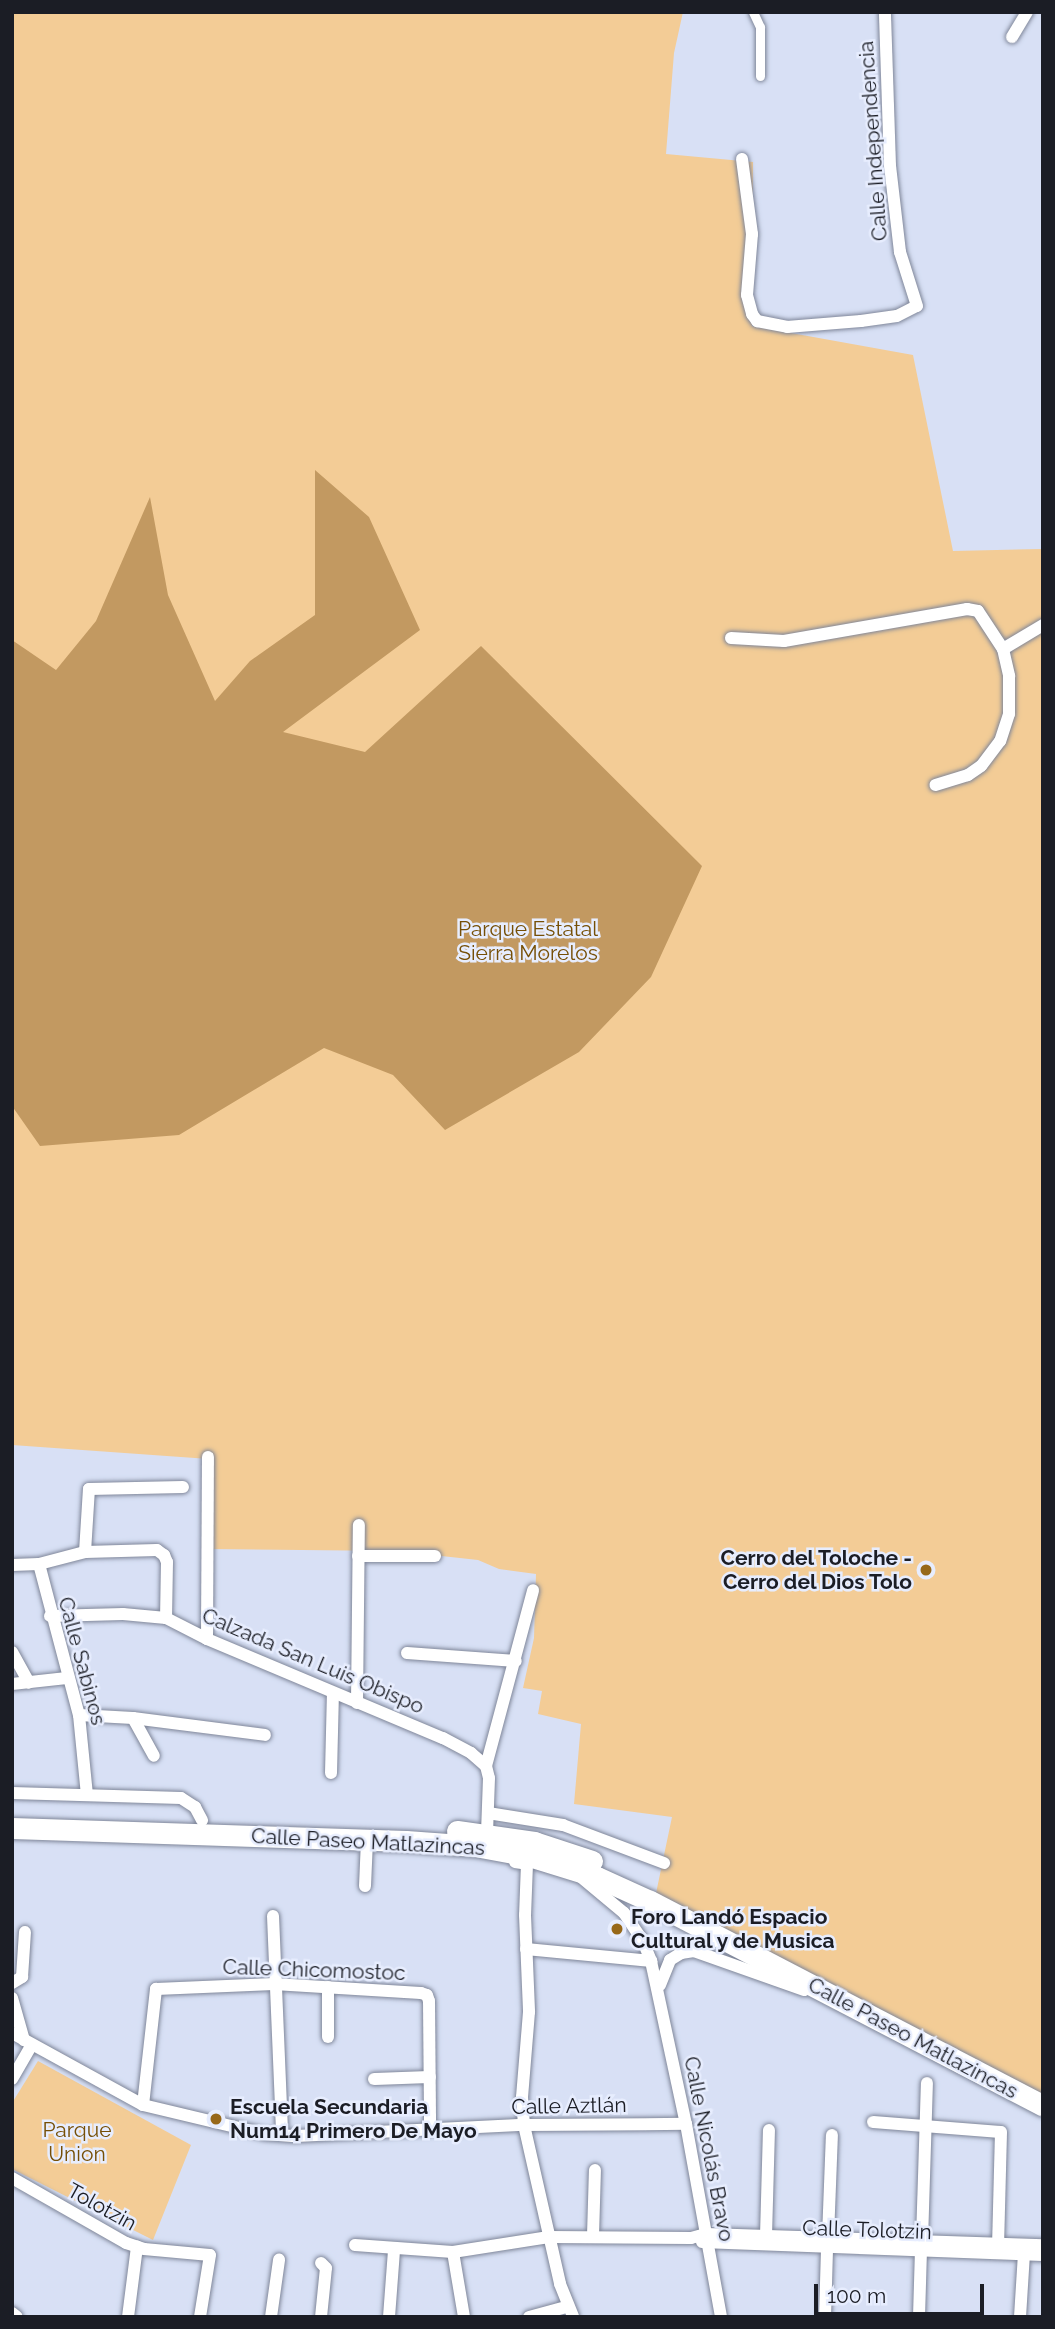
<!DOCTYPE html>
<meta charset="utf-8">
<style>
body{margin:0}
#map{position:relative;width:1055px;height:2329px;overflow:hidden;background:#d8e0f5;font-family:Raleway,sans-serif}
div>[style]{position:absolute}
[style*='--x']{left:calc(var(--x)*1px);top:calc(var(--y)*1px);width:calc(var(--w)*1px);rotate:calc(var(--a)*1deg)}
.green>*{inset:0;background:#f3cc96}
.forest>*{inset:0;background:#c29961}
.roads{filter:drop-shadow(0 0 2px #7f8699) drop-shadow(0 0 2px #7f8699)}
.pedestrian>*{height:9px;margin:-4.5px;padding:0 4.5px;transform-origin:4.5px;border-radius:4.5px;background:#fff}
.minor>*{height:12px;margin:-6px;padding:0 6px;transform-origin:6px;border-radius:6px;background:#fff}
.trunk>*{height:21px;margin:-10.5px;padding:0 10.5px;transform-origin:10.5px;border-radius:10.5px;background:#fff}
.dots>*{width:19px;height:19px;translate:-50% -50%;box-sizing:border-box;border:4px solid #e7edfe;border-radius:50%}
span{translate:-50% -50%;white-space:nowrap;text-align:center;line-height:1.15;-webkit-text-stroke:5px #e7edfe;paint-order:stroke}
.street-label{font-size:21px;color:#1b1d25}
.park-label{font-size:21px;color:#764f06}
.poi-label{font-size:21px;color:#1b1d25;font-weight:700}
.right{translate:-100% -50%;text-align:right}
.left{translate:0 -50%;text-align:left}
.frame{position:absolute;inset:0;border:14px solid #1b1d25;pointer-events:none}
.scale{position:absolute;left:814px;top:2284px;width:170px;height:32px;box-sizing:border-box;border:4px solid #1b1d25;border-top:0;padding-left:9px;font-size:21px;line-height:24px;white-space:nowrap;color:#1b1d25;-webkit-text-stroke:5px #e7edfe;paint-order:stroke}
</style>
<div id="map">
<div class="green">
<i style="clip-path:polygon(12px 12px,683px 12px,674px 53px,666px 154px,753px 162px,752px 326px,913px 355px,953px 551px,1043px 549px,1043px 2102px,655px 1898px,672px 1817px,574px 1804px,581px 1724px,538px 1714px,542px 1691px,523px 1688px,534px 1638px,536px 1574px,499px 1569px,478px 1560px,396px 1551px,207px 1549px,209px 1459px,12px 1445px)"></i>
<i style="clip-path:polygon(38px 2061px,191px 2145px,153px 2240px,12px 2169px,12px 2103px)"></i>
</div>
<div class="forest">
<i style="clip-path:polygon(315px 470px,369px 517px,420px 630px,283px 732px,365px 752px,481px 646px,702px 866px,651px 977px,579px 1052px,445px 1130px,393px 1075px,324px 1048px,179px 1135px,40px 1146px,12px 1106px,12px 640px,56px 670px,96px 621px,150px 497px,168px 595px,215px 701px,250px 661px,315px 615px)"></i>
</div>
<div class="roads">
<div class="pedestrian">
<i style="--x:753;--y:12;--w:17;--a:65"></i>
<i style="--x:760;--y:27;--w:49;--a:90"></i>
</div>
<div class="minor">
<i style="--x:1012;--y:37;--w:29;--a:-59"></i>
<i style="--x:742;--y:159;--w:76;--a:82.4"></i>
<i style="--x:752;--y:234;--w:61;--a:94.7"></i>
<i style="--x:747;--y:295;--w:20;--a:75"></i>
<i style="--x:752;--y:314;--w:9;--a:54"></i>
<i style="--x:757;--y:321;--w:31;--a:11"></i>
<i style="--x:787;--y:327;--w:74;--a:-4.6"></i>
<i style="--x:861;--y:321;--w:36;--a:-8"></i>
<i style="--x:897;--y:316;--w:22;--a:-27"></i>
<i style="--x:917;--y:306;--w:57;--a:-107.5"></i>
<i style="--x:900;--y:252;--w:87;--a:-96.6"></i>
<i style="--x:890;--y:166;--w:154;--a:-91.9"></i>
<i style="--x:731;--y:638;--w:53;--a:3.2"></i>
<i style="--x:784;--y:641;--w:186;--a:-9.9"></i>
<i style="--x:967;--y:609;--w:11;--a:10"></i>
<i style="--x:978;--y:611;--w:45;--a:56.7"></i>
<i style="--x:1003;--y:649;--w:28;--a:77"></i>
<i style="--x:1009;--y:676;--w:38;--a:90"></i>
<i style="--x:1009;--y:714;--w:28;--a:108"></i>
<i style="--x:1000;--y:741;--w:31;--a:127"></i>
<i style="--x:981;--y:766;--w:16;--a:145"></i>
<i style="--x:968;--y:775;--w:34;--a:163"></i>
<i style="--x:1003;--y:649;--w:47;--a:-31"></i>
<i style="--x:85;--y:1552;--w:63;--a:-86.4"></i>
<i style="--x:89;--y:1489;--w:94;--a:-1.2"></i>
<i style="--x:358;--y:1556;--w:77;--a:0"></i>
<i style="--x:39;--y:1564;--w:156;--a:75.2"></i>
<i style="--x:79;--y:1715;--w:80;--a:84.3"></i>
<i style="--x:12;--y:1565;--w:27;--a:-2"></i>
<i style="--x:39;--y:1564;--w:48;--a:-14.6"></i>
<i style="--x:85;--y:1552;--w:72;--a:-1.6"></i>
<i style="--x:157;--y:1550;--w:9;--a:36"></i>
<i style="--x:164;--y:1555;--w:8;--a:67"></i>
<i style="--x:167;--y:1562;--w:56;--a:91"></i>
<i style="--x:50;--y:1616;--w:73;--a:-1.6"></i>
<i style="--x:123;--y:1614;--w:43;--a:5.3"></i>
<i style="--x:166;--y:1618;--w:46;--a:27.1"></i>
<i style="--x:207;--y:1639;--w:256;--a:22.8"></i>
<i style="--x:443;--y:1738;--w:32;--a:28"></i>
<i style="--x:471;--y:1753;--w:20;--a:41"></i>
<i style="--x:486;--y:1766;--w:12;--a:76"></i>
<i style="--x:489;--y:1778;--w:55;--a:92.1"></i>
<i style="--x:207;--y:1639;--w:182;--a:-89.7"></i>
<i style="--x:12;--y:1652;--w:35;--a:61"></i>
<i style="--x:407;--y:1653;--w:109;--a:4.2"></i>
<i style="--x:12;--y:1684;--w:55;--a:-6.2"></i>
<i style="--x:357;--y:1703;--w:178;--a:-89.4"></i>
<i style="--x:79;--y:1715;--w:54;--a:3.2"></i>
<i style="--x:133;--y:1718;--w:133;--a:7.3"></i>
<i style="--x:133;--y:1718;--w:43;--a:61.1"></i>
<i style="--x:486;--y:1766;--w:182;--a:-75"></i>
<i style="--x:331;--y:1773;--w:80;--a:-88.6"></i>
<i style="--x:12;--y:1793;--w:169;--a:1.7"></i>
<i style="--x:181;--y:1798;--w:17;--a:33"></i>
<i style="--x:195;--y:1807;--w:15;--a:62"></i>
<i style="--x:488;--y:1813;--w:76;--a:9.1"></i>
<i style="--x:563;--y:1825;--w:108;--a:20.6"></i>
<i style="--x:515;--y:1862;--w:12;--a:9"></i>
<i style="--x:527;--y:1864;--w:51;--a:92.2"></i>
<i style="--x:525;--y:1915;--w:97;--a:87.6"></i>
<i style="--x:529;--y:2012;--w:85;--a:94.7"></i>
<i style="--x:522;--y:2097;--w:28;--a:86"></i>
<i style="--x:524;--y:2125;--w:163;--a:77.2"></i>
<i style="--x:560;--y:2284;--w:35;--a:68"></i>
<i style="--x:582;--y:1878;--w:55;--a:39.8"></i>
<i style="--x:624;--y:1913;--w:34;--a:56"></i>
<i style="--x:643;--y:1941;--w:22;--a:68"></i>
<i style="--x:651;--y:1961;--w:167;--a:77.9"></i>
<i style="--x:686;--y:2124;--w:196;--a:79.7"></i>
<i style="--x:365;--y:1886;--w:46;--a:-87.5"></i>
<i style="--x:273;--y:1916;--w:219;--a:87.6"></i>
<i style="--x:526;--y:1949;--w:126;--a:5.5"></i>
<i style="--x:12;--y:1983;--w:12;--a:-31"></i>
<i style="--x:22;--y:1977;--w:45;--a:-86.2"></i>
<i style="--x:660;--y:1985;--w:27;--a:-68"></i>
<i style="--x:670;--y:1960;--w:13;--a:-32"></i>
<i style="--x:681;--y:1953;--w:13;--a:-9"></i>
<i style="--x:694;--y:1951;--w:117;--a:19.5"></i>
<i style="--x:328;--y:1987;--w:50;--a:90"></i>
<i style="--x:12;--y:1998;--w:44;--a:74.1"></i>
<i style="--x:12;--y:2033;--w:149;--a:28.8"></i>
<i style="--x:143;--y:2105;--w:125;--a:13.4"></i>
<i style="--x:265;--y:2134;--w:31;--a:4"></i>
<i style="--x:296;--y:2136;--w:228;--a:-2.8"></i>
<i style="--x:524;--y:2125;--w:162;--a:-0.4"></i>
<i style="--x:12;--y:2079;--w:39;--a:-60"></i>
<i style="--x:374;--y:2079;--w:56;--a:-2"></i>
<i style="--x:143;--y:2105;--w:117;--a:-83.6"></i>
<i style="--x:156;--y:1989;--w:118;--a:-2.4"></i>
<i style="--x:274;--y:1984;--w:147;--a:3.5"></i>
<i style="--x:421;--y:1993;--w:6;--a:18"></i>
<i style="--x:427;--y:1995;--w:6;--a:72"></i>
<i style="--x:429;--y:2001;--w:127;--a:89.5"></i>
<i style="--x:873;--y:2122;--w:128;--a:4.5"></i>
<i style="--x:1001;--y:2132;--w:111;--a:91.5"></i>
<i style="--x:12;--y:2178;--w:131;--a:29.7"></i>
<i style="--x:126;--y:2243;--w:19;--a:18"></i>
<i style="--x:144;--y:2249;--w:66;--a:5.2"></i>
<i style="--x:210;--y:2255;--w:63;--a:99.2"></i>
<i style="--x:593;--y:2236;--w:66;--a:-88.3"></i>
<i style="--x:766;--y:2236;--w:106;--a:-88.4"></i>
<i style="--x:828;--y:2237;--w:102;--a:-87.8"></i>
<i style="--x:922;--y:2240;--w:157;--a:-88.2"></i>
<i style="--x:702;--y:2242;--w:341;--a:2.2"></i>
<i style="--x:355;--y:2245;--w:98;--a:4.1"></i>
<i style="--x:453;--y:2252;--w:97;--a:-8.9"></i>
<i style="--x:549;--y:2237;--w:142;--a:0.4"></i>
<i style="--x:691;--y:2238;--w:16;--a:-15"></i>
<i style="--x:706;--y:2234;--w:337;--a:1.9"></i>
<i style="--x:453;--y:2252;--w:66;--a:80.4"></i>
<i style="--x:12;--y:2313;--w:6;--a:39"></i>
<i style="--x:128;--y:2317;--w:71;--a:-82.7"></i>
<i style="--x:271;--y:2317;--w:58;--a:-82"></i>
<i style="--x:321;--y:2317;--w:49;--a:-84.2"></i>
<i style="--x:326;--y:2268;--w:7;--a:-135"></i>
<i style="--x:389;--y:2317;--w:67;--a:-85.7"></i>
<i style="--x:529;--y:2317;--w:39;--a:-15"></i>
<i style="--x:825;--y:2317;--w:69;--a:-88.3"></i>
<i style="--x:919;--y:2317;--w:67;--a:-88.3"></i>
<i style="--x:1020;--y:2317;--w:63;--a:-86.4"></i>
</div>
<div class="trunk">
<i style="--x:12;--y:1828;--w:394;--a:1.9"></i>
<i style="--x:406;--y:1841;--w:69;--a:4.1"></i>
<i style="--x:475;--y:1846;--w:55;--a:10.5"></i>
<i style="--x:529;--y:1856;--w:71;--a:17.2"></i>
<i style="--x:597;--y:1877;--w:58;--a:24.4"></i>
<i style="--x:650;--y:1901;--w:443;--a:27.5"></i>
<i style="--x:457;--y:1831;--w:78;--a:8.1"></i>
<i style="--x:534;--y:1842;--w:61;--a:18.1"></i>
</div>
</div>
<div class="dots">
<i style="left:926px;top:1570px;background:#976819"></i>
<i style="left:617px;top:1929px;background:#976819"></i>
<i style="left:216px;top:2119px;background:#976819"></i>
</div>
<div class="street-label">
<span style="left:873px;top:141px;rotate:-94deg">Calle Independencia</span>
<span style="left:82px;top:1661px;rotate:75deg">Calle Sabinos</span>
<span style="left:313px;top:1661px;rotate:23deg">Calzada San Luis Obispo</span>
<span style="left:368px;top:1842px;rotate:3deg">Calle Paseo Matlazincas</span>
<span style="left:314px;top:1970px;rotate:2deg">Calle Chicomostoc</span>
<span style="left:913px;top:2038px;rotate:28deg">Calle Paseo Matlazincas</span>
<span style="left:569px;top:2106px;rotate:-1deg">Calle Aztlán</span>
<span style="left:709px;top:2149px;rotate:79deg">Calle Nicolás Bravo</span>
<span style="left:102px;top:2207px;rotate:29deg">Tolotzin</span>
<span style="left:867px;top:2230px;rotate:2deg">Calle Tolotzin</span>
</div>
<div class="park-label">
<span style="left:528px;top:941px">Parque Estatal<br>Sierra Morelos</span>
<span style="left:77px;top:2142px">Parque<br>Union</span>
</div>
<div class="poi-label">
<span class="right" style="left:912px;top:1570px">Cerro del Toloche -<br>Cerro del Dios Tolo</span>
<span class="left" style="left:631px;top:1929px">Foro Landó Espacio<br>Cultural y de Musica</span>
<span class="left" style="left:230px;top:2119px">Escuela Secundaria<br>Num14 Primero De Mayo</span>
</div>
<div class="frame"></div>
<div class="scale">100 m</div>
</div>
